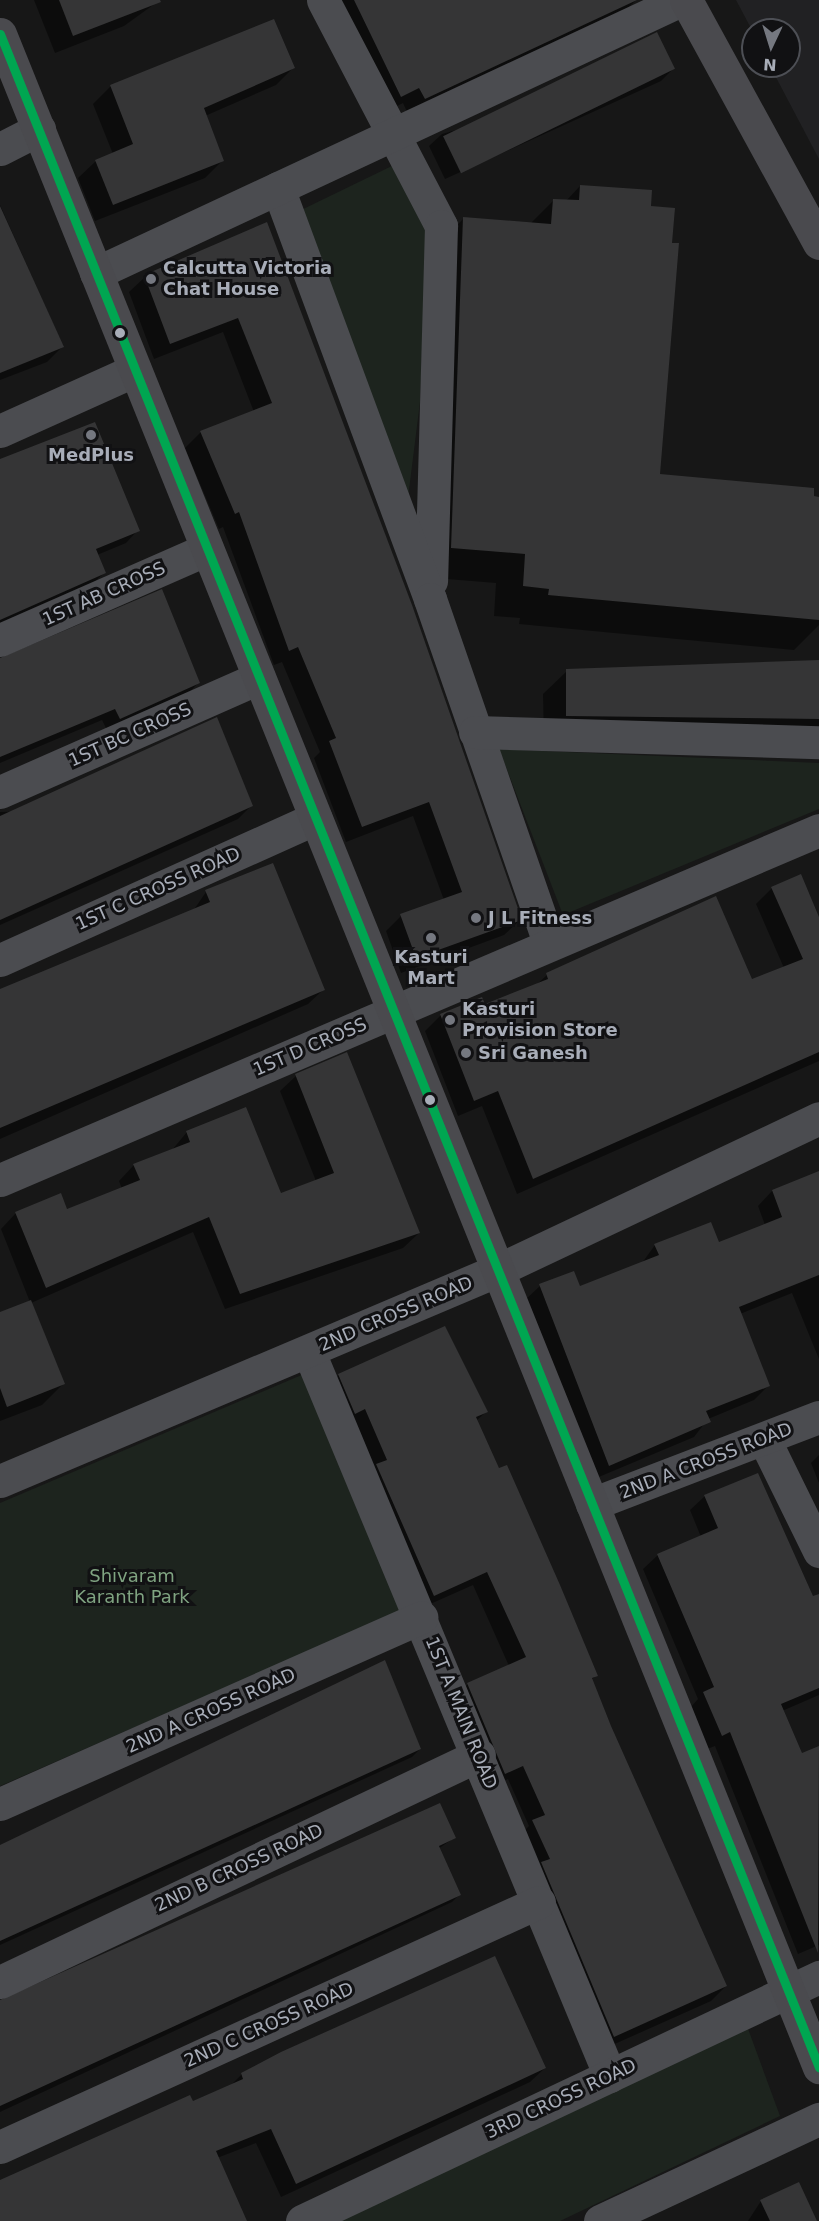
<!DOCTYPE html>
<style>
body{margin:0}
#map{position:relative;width:819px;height:2221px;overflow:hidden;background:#171717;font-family:"DejaVu Sans",sans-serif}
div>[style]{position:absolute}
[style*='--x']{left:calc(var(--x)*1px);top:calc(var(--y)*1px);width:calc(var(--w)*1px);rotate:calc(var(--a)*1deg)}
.built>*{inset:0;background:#212123}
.green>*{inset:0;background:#1d241e}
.shadow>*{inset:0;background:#0007}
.building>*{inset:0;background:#353536;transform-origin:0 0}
.minor>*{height:33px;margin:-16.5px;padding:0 16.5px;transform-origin:16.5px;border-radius:16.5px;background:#4b4c50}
.tertiary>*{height:33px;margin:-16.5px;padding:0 16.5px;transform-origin:16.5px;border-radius:16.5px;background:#4b4c50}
.secondary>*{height:33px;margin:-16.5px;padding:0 16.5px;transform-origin:16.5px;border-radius:16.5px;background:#4a4a4e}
.bus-1>*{height:9px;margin:-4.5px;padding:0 4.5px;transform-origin:4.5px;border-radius:4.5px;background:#00a651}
.dots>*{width:16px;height:16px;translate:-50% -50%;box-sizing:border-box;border:3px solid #111113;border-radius:50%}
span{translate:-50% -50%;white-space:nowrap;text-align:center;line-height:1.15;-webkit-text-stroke:6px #111113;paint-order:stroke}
.poi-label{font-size:18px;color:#a8adb8;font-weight:700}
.left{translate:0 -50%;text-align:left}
.street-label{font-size:18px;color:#a8adb8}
.park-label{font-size:18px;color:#7fa381}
.north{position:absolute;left:741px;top:18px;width:60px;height:60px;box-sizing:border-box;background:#111113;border:2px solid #4d4f55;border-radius:50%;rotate:184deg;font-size:16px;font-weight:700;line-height:24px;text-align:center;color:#a8adb8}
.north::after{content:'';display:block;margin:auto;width:21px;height:27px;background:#757880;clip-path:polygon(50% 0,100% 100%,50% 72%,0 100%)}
</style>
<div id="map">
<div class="built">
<i style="clip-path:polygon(736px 0,819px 0,819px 159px,770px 66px,789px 66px,789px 30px,753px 32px)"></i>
</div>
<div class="green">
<i style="clip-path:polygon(396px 164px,427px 231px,420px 402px,408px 498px,295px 213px)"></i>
<i style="clip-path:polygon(499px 749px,819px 763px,819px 809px,563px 915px)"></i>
<i style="clip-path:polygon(304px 1374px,408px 1608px,0 1786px,0 1503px)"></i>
<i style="clip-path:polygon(747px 2026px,780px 2116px,560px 2221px,338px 2221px)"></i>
</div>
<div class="shadow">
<i style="clip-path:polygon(34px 0,160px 0,124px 26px,55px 53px)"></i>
<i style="clip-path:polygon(331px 0,636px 0,622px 14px,408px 114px,403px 103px,385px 112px)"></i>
<i style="clip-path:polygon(273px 21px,293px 68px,276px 85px,205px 116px,222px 161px,205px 178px,95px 221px,78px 178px,96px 161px,113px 154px,93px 104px,110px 87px)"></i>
<i style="clip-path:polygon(673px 69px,661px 81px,445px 179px,429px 146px,442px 134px)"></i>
<i style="clip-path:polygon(580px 186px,658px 475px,819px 498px,819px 625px,794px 650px,519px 624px,520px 618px,494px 616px,496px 583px,422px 577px,435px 248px,464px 218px,530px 224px,554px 200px,566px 201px)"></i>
<i style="clip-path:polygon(0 205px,63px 346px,47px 362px,0 380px)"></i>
<i style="clip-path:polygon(266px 224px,520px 920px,504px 935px,401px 973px,386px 931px,401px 916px,444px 900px,413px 816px,346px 842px,314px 758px,320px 752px,282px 662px,274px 665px,223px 527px,219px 529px,185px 448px,201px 432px,254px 412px,223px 332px,154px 359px,129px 292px,145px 277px)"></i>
<i style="clip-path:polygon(0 463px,138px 530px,126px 543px,97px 555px,104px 573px,91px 585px,0 625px)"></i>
<i style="clip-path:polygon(0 660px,198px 683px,186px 696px,107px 730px,102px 720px,0 763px)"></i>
<i style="clip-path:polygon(819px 661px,819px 741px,544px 739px,543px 694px,567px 671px)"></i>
<i style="clip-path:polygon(251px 806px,238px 819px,0 925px,0 812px)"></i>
<i style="clip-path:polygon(772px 888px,819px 921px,819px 1061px,517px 1194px,482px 1106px,458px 1116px,425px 1031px,441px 1015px,484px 1006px,535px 986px,547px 975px,751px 981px,784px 968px,756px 904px)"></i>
<i style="clip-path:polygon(206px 892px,323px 990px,308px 1004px,0 1139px,0 990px,193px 911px)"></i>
<i style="clip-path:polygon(296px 1076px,419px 1233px,403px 1248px,225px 1309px,193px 1232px,31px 1303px,63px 1384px,42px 1405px,0 1421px,0 1313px,30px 1302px,1px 1229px,16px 1213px,67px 1211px,122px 1189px,119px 1181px,134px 1165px,172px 1150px,187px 1132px,280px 1195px,316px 1181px,280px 1091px)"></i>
<i style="clip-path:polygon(819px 1173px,819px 1359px,792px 1293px,740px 1314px,769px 1385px,754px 1400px,708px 1419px,694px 1437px,594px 1479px,525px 1300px,540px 1286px,579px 1288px,642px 1263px,655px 1245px,718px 1244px,765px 1225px,758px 1206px,772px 1191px)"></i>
<i style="clip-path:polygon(339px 1375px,486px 1412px,476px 1421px,597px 1675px,591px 1680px,610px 1727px,726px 1986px,711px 2001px,599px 2051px,519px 1836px,529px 1826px,508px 1779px,490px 1787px,453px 1699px,468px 1684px,509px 1666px,473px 1585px,419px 1609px,324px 1389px)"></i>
<i style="clip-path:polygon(819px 1455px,819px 1483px,811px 1463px)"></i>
<i style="clip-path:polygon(705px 1496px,819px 1615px,819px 1695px,782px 1711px,801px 1755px,819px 1747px,819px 1945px,798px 1954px,715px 1746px,707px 1749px,690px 1708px,698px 1699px,643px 1569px,658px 1555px,701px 1537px,690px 1510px)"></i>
<i style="clip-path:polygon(420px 1749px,412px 1757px,0 1945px,0 1846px)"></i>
<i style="clip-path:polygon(454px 1838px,438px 1849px,459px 1895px,452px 1902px,0 2112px,0 2004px)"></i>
<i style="clip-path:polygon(545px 2068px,530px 2082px,281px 2197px,256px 2143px,217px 2158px,237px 2221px,0 2221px,0 2181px,192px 2103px,229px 2087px,242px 2074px)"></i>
<i style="clip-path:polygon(761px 2201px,816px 2221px,748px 2221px)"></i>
</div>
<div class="building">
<i style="clip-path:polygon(59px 0,160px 0,161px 2px,73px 36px)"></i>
<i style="clip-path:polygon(354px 0,637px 0,425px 99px,419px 88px,401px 97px)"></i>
<i style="clip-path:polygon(274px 19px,295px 68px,204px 108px,224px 161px,113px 205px,95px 160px,133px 144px,110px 85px)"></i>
<i style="left:657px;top:32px;width:41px;height:238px;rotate:64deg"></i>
<i style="clip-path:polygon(580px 185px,652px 190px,651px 206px,675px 208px,672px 243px,679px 243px,660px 474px,814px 488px,814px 496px,819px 497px,819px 620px,548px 595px,549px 589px,523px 586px,525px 554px,451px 548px,463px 217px,551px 224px,553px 199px,579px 200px)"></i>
<i style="clip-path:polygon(0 206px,64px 347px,0 373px)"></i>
<i style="clip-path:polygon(267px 222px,412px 605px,522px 920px,416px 958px,400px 914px,462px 892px,429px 802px,362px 827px,329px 741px,336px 738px,298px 647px,289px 651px,239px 512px,235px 514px,200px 431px,272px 403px,238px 318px,170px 344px,144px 275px)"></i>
<i style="clip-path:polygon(95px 422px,140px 531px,96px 549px,106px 573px,0 620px,0 459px)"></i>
<i style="clip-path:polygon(162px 589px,200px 683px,120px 719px,115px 709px,0 757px,0 658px)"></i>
<i style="clip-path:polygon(819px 660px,819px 719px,566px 716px,566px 669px)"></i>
<i style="clip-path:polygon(217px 717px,253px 806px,0 920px,0 816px)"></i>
<i style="clip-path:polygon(273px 863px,325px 990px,0 1128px,0 989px,210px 902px,205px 890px)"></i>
<i style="clip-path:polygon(801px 874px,819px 917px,819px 1052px,533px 1179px,498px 1091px,474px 1101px,440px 1014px,482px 997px,485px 1004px,548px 979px,546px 973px,716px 896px,752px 979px,803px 959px,771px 887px)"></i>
<i style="clip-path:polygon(347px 1052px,420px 1233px,240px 1294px,209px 1217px,46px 1288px,15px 1212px,61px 1193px,67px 1209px,140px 1180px,133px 1164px,190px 1142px,186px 1131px,246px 1107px,281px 1193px,334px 1173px,295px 1074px)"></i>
<i style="clip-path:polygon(819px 1171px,819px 1275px,739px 1307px,770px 1386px,706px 1411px,711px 1422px,609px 1466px,539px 1284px,574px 1271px,580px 1286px,659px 1255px,654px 1244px,711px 1222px,719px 1242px,782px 1217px,772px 1190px)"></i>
<i style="clip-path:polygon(31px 1300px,65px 1384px,7px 1407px,0 1388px,0 1312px)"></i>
<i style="clip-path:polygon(445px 1326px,488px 1412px,476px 1417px,499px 1468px,507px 1465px,560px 1585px,598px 1676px,592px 1678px,611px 1726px,727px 1986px,614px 2037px,541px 1862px,550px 1859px,532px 1820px,545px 1815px,523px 1766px,505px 1774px,467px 1683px,526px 1657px,487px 1572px,434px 1596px,376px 1464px,387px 1460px,365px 1409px,355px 1414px,338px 1374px)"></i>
<i style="clip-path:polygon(758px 1473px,813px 1596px,819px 1594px,819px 1688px,781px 1704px,802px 1753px,819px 1746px,818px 1953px,730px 1732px,722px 1736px,703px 1692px,714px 1687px,657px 1554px,718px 1528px,704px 1495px)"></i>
<i style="clip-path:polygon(385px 1660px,421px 1749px,0 1941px,0 1845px)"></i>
<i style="clip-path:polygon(440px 1803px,456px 1838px,439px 1846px,461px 1895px,0 2106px,0 2000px)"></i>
<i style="clip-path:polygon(495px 1956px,546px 2068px,296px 2184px,271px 2129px,216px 2151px,247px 2221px,0 2221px,0 2180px,190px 2095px,193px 2101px,243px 2079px,241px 2073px,281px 2052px)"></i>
<i style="clip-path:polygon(799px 2182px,817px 2221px,770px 2221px,760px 2200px)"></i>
</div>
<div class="minor">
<i style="--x:323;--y:0;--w:255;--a:62.4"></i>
<i style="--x:441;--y:226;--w:355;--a:91.6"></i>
<i style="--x:0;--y:149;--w:44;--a:-27.1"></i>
<i style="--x:278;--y:188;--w:438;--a:69.7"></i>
<i style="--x:430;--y:599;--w:363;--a:70.9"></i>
<i style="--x:96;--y:273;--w:646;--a:-25.02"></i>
<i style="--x:0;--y:431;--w:148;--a:-24.3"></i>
<i style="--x:0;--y:640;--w:226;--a:-23.7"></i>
<i style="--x:475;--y:732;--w:344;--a:1.7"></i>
<i style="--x:0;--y:792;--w:283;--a:-23.8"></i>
<i style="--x:0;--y:960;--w:346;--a:-24.2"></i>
<i style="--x:0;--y:1180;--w:891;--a:-23.14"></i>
<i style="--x:309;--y:1352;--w:784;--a:67.43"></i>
<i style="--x:764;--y:1439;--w:125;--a:63.8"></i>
<i style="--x:592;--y:1504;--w:243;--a:-21"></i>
<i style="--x:0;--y:1804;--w:461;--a:-23.9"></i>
<i style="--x:0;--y:1982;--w:530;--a:-25.36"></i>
<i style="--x:0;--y:2147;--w:592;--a:-24.44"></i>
<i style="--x:302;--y:2221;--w:572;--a:-25.27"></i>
<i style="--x:600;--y:2221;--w:242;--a:-25"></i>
</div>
<div class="tertiary">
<i style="--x:0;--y:1481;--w:541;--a:-22.96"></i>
<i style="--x:498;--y:1270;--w:355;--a:-25.3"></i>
</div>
<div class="secondary">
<i style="--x:686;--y:0;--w:277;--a:61.3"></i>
<i style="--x:0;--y:34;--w:2192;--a:68.06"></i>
</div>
<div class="bus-1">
<i style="--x:0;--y:34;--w:2192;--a:68.06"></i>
</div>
<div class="dots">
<i style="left:151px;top:279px;background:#757880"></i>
<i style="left:120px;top:333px;background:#a8adb8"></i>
<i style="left:91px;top:435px;background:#757880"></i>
<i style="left:476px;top:918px;background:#757880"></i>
<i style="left:431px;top:938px;background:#757880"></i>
<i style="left:450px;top:1020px;background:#757880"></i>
<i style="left:466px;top:1053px;background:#757880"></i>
<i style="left:430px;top:1100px;background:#a8adb8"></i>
</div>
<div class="poi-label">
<span class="left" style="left:163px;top:279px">Calcutta Victoria<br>Chat House</span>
<span style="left:91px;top:455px">MedPlus</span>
<span class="left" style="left:488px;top:918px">J L Fitness</span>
<span style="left:431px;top:968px">Kasturi<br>Mart</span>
<span class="left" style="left:462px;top:1020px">Kasturi<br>Provision Store</span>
<span class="left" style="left:478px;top:1053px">Sri Ganesh</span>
</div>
<div class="street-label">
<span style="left:104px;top:594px;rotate:-24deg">1ST AB CROSS</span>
<span style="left:130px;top:735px;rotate:-24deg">1ST BC CROSS</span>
<span style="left:158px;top:889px;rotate:-24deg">1ST C CROSS ROAD</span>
<span style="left:310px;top:1047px;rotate:-23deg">1ST D CROSS</span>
<span style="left:396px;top:1314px;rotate:-23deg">2ND CROSS ROAD</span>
<span style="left:706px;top:1461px;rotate:-21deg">2ND A CROSS ROAD</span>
<span style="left:211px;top:1711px;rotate:-24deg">2ND A CROSS ROAD</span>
<span style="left:461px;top:1713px;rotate:68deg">1ST A MAIN ROAD</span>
<span style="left:239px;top:1868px;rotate:-25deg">2ND B CROSS ROAD</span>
<span style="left:269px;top:2025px;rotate:-24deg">2ND C CROSS ROAD</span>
<span style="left:561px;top:2099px;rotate:-25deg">3RD CROSS ROAD</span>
</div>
<div class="park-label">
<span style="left:132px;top:1587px">Shivaram<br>Karanth Park</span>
</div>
<div class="north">N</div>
</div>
